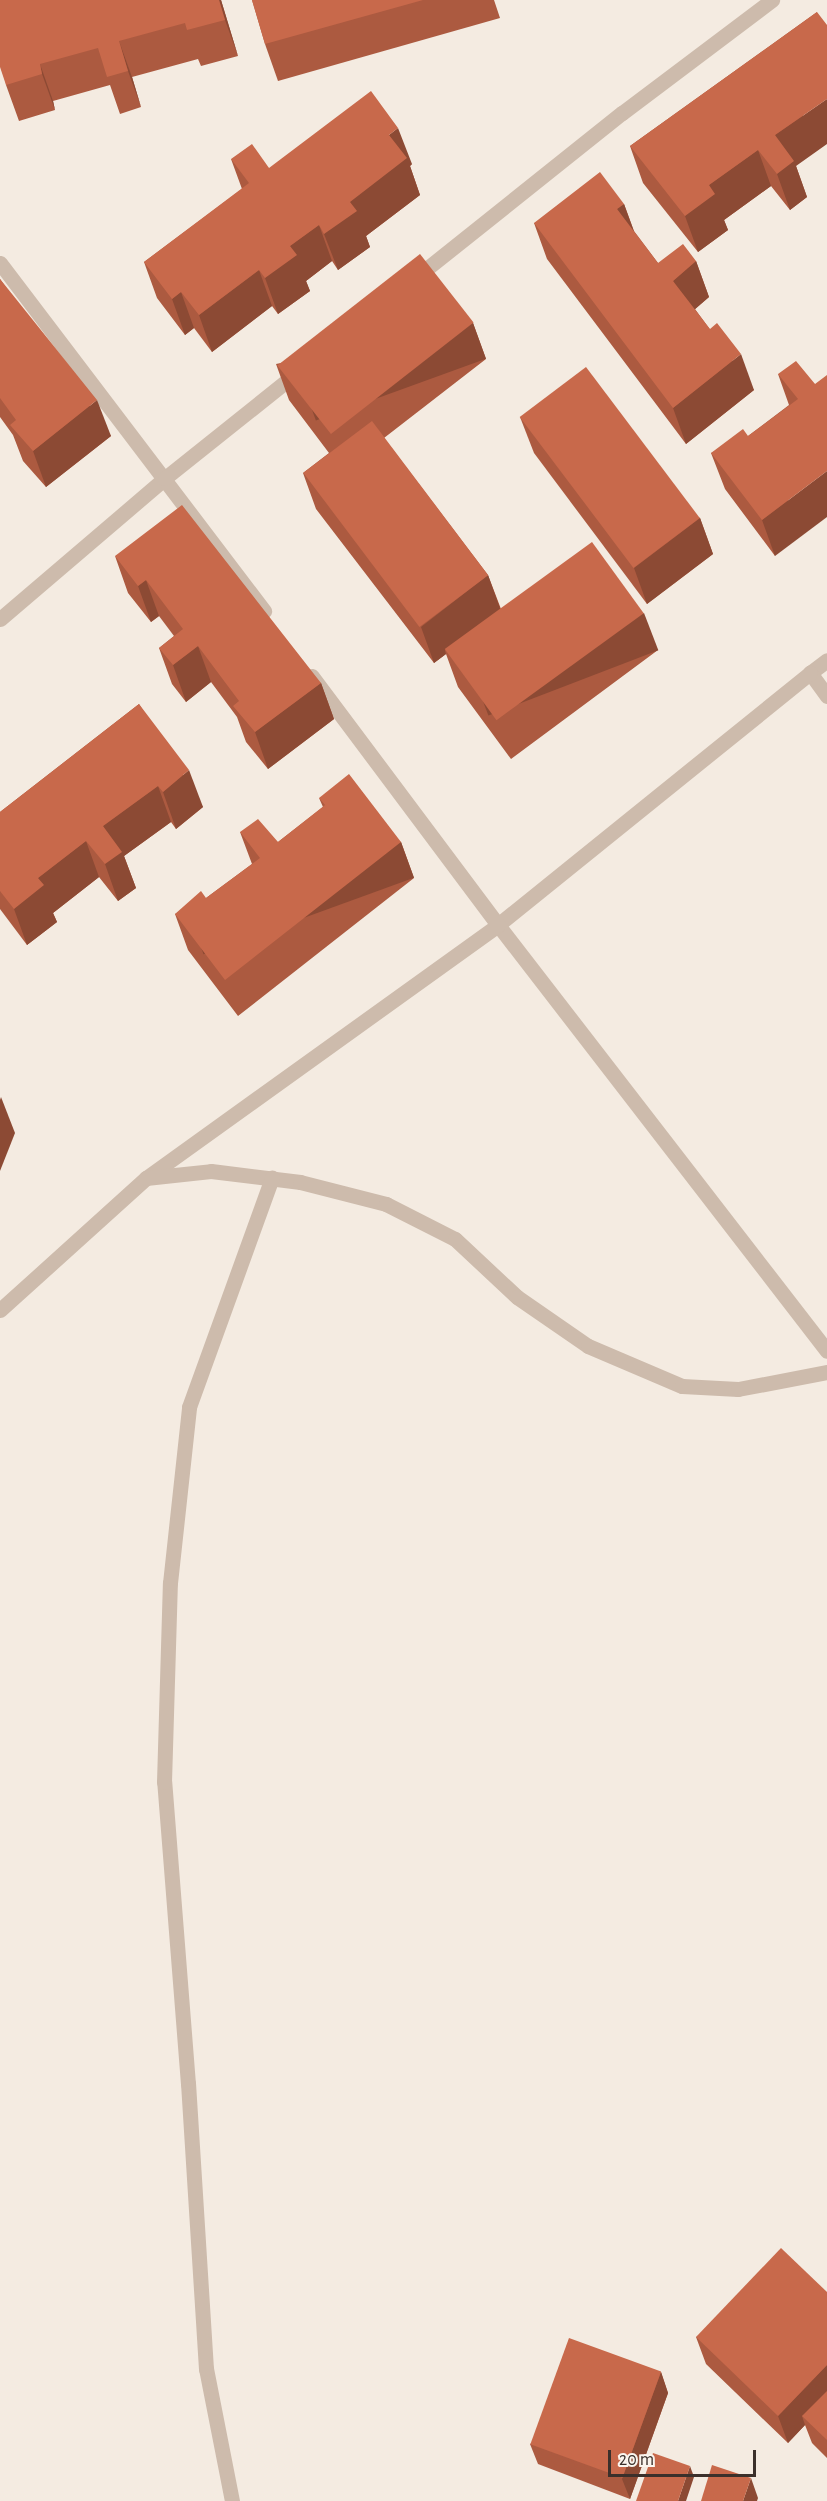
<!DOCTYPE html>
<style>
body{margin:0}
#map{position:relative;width:827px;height:2501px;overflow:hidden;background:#f4ebe1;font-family:"Alegreya Sans",sans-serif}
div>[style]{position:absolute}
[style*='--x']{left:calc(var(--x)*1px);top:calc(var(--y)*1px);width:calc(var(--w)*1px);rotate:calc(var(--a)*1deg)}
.lane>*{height:15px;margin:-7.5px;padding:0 7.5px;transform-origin:7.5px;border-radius:7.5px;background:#cdbbac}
.street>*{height:15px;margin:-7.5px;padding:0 7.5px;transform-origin:7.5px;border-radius:7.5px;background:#cdbbac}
.wall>*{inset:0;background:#ac5a40}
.shaded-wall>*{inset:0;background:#8c4a34;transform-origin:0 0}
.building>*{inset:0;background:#c8694b;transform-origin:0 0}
span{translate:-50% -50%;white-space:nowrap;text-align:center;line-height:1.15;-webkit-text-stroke:4.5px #fbf5ee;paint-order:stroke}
.scale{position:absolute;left:608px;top:2450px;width:148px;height:27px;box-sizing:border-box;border:3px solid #3b302b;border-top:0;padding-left:8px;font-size:18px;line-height:21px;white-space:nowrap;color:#3b302b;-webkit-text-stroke:4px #fbf5ee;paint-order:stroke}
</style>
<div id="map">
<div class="lane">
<i style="--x:0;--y:619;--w:217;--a:-40.5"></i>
</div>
<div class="street">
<i style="--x:0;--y:263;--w:437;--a:52.8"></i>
<i style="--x:415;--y:278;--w:265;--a:-38.6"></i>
<i style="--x:622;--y:113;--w:188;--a:-37"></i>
<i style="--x:165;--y:478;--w:170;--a:-38.6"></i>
<i style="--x:810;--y:673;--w:21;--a:-37"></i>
<i style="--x:827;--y:696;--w:29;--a:-126"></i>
<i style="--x:810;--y:673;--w:401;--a:141.1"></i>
<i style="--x:498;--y:925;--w:538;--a:52.32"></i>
<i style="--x:146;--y:1178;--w:433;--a:-35.7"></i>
<i style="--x:498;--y:925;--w:311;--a:-126.8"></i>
<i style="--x:0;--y:1310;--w:197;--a:-42.1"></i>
<i style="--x:146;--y:1178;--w:65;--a:-6.1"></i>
<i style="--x:211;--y:1171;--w:90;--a:7"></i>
<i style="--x:300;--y:1182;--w:89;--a:14.3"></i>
<i style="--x:386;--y:1204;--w:77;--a:26.9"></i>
<i style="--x:455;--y:1239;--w:85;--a:43.1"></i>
<i style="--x:517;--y:1297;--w:86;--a:34.6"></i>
<i style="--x:588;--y:1346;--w:102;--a:23.1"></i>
<i style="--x:682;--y:1386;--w:56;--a:3.1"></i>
<i style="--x:738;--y:1389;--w:91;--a:-10.8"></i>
<i style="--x:232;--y:2501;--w:135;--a:-101.1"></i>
<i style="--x:206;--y:2369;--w:286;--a:-93.6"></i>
<i style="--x:188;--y:2084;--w:303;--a:-94.5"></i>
<i style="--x:164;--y:1782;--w:199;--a:-88.3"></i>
<i style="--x:170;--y:1583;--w:177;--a:-83.8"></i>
<i style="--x:189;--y:1407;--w:244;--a:-70.1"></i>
</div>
<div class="wall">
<i style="clip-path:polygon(0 0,221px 0,238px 56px,201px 66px,198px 59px,132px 77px,141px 107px,120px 114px,110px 85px,53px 101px,55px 110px,19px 121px,6px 85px)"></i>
<i style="clip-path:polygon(252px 0,494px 0,500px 18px,278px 81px,265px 44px)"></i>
<i style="clip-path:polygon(817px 12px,796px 166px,807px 197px,790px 210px,771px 186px,724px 220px,728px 230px,698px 252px,643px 183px,630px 146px)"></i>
<i style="clip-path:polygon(231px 159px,269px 168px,412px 164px,410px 166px,420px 195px,366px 236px,370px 247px,338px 270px,332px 261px,306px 281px,310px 291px,278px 314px,272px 306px,212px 352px,194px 328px,185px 335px,157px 298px,144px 262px,242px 189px)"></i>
<i style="clip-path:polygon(624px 204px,634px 231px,658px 263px,696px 261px,709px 297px,695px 309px,754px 390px,686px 444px,547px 259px,534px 223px)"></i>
<i style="clip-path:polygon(0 279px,111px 436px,46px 487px,23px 461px,13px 435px,0 417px)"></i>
<i style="clip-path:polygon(473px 323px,486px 359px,384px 438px,488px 575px,501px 609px,658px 650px,511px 759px,458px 687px,446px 654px,434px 663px,316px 509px,303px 473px,329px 453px,289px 400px,276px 364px)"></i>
<i style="clip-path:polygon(778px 374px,815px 384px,775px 556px,725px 489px,711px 453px,748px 436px,789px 405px)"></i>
<i style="clip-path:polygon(520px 417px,700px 518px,713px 554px,647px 604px,534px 453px)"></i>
<i style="clip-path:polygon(115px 556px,321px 683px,334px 719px,268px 769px,246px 742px,237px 717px,211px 682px,186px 702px,172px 684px,159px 648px,174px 636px,159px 616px,151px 622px,128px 593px)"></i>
<i style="clip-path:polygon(139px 704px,203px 807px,176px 829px,171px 822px,124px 856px,136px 888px,118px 901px,99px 877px,53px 913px,57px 922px,27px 945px,0 909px,0 812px)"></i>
<i style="clip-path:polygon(319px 798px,401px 842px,414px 878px,238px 1016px,188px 950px,175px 914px,206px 898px,252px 864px,240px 832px,278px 842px,323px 807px)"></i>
<i style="clip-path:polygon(827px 2292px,827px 2458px,812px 2443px,805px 2425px,788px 2443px,706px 2364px,696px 2337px)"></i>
<i style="clip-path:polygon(661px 2372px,668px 2393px,630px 2499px,538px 2464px,530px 2444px)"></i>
</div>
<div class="shaded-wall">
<i style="clip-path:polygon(219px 0,221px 0,238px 56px,225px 20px)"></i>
<i style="clip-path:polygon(119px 41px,132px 77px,141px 107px,128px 71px)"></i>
<i style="clip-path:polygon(40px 64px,53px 101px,55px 110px,42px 74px)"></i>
<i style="clip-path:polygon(827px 99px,827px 144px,796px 166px,807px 197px,790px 210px,777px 174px,775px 135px)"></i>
<i style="clip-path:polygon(398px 128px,412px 164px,410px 166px,420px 195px,366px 236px,370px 247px,338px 270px,324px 234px,389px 135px)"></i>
<i style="clip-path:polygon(758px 150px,771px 186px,724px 220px,728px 230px,698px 252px,685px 216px,709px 185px)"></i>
<i style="clip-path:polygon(624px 204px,637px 240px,617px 209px)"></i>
<i style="clip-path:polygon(319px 225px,332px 261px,306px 281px,310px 291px,278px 314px,265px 278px,290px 246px)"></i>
<i style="clip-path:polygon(696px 261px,709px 297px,686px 317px,673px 281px)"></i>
<i style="clip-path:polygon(259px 270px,272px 306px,212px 352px,199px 315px)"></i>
<i style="clip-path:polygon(181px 292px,194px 328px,185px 335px,172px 299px)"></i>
<i style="left:473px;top:323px;width:38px;height:181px;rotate:70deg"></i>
<i style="clip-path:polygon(741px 354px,754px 390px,686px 444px,673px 408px)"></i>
<i style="clip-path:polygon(97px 400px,111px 436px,46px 487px,33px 451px)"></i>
<i style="clip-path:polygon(827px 471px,827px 517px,775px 556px,762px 520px)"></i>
<i style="clip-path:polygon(700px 518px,713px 554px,647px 604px,634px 568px)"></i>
<i style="clip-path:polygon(488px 575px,501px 611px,445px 650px,446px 654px,434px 663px,421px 627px)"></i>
<i style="clip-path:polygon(146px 580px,159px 616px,151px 622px,138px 586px)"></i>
<i style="left:644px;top:613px;width:40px;height:182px;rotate:69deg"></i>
<i style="clip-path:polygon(198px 646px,211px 682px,186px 702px,173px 665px)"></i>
<i style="clip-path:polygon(321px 683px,334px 719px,268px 769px,255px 732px)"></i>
<i style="clip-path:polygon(189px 770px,203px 807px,176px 829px,163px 792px)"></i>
<i style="clip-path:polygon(158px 786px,171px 822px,124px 856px,136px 888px,118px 901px,105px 864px,103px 826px)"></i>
<i style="clip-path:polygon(86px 841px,99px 877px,53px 913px,57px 922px,27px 945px,14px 909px,38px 878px)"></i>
<i style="left:401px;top:842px;width:38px;height:224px;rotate:70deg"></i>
<i style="clip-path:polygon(1px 1097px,15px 1133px,0 1171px,0 1100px)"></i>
<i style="clip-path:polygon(827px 2365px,827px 2402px,802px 2416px,805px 2425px,788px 2443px,778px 2416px)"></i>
<i style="clip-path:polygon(661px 2372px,668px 2393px,630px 2499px,622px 2479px)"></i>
<i style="clip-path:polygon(690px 2466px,694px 2477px,686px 2501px,678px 2501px)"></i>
<i style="clip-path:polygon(751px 2478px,758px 2498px,757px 2501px,743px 2501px)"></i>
</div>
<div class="building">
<i style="clip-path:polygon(0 0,219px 0,225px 20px,187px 30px,185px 23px,119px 41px,128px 71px,107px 77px,98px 48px,40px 64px,42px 74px,6px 85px,0 67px)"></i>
<i style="clip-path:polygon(252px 0,423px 0,265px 44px)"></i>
<i style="clip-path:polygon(817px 12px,827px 25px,827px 99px,775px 135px,794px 161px,777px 174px,758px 150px,709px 185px,715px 194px,685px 216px,630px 146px)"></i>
<i style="clip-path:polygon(371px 91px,398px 128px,389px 135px,407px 158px,350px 202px,357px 211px,324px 234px,319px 225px,290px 246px,297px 255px,265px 278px,259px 270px,199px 315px,181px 292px,172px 299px,144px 262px,249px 183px,231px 159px,252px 144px,269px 168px)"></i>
<i style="clip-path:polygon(600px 172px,624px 204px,617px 209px,658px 263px,683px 244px,696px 261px,673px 281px,710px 329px,717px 323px,741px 354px,673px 408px,534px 223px)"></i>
<i style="left:420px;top:254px;width:87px;height:181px;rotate:52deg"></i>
<i style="clip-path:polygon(0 279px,97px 400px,33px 451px,10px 425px,16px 420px,0 398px)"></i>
<i style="clip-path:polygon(796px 361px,815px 384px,827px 375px,827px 471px,762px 520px,711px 453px,743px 429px,748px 436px,798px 399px,778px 374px)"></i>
<i style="left:586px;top:367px;width:189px;height:83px;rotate:53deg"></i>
<i style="left:372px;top:421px;width:193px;height:86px;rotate:53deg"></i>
<i style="clip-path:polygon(182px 505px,321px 683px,255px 732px,233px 706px,239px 701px,198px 646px,173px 665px,159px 648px,183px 629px,146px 580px,138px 586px,115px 556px)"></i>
<i style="left:592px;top:542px;width:88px;height:182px;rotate:54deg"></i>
<i style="clip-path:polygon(139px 704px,189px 770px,163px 792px,158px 786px,103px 826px,122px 852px,105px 864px,86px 841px,38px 878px,44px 885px,14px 909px,0 891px,0 812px)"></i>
<i style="clip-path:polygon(349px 774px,401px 842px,225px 980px,175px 914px,201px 891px,206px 898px,260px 858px,240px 832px,258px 819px,278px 842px,325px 805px,319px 798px)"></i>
<i style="clip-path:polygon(781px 2248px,827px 2292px,827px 2365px,778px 2416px,696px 2337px)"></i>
<i style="left:569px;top:2338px;width:98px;height:113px;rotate:20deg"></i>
<i style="clip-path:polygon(827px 2391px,827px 2440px,802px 2416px)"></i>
<i style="clip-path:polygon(653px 2453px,690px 2466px,678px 2501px,636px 2501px)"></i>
<i style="clip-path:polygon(712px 2465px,751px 2478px,743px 2501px,701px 2501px)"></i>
</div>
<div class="scale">20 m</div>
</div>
